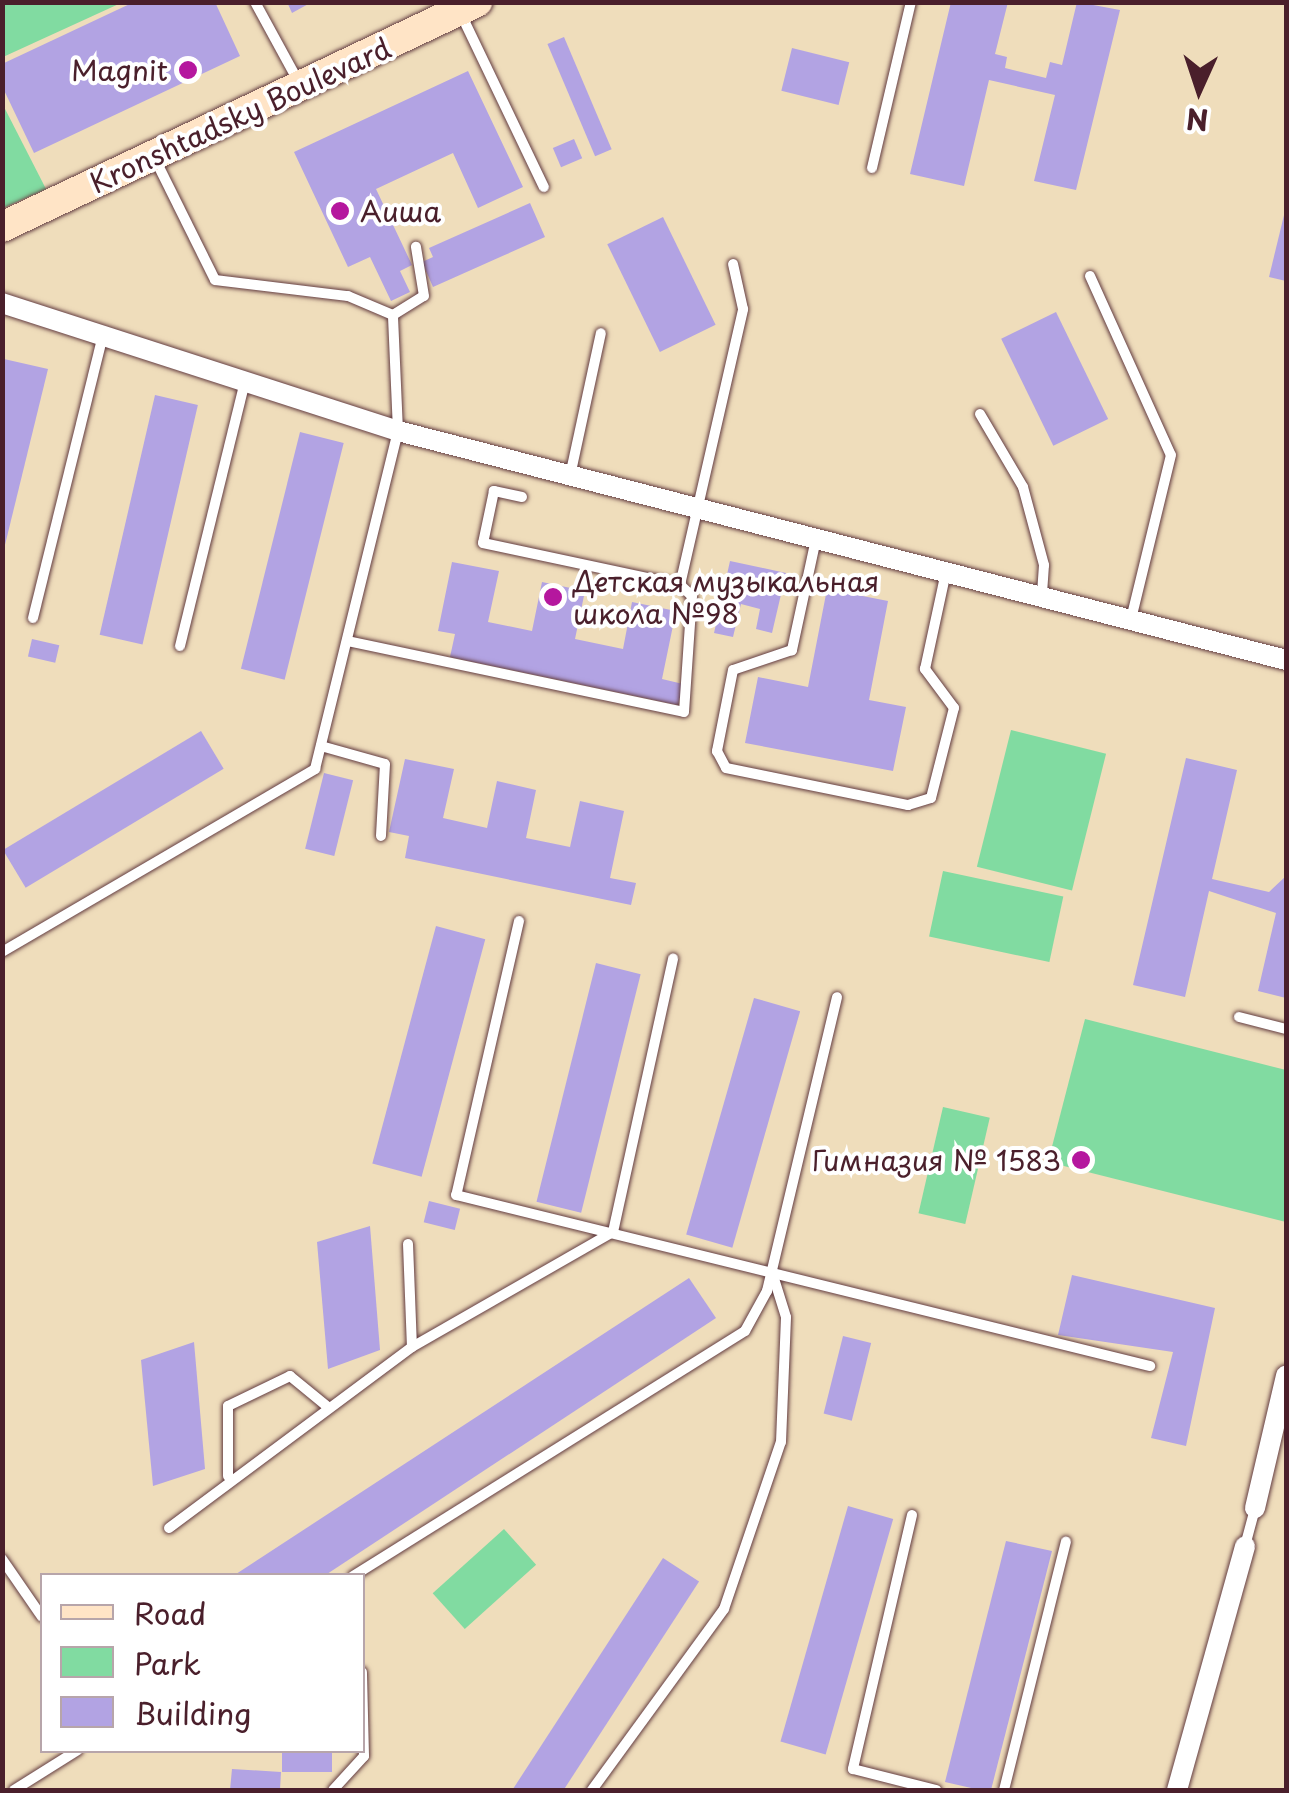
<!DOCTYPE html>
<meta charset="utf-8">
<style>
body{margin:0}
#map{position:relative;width:1289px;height:1793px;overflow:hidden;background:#efddbb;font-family:"Playpen Sans",sans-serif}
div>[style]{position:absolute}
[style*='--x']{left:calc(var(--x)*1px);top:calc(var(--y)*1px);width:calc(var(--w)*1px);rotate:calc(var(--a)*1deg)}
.green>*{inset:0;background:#81dba1;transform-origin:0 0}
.building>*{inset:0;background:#b2a3e3;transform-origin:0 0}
.roads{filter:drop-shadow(0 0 2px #633c41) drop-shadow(0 0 2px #633c41)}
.lane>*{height:10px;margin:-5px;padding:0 5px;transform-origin:5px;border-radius:5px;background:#fff}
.street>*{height:20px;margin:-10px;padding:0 10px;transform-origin:10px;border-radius:10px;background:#fff}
.secondary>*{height:30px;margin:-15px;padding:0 15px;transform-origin:15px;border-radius:15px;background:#ffe4c6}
.dots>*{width:28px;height:28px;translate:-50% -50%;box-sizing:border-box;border:5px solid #fff;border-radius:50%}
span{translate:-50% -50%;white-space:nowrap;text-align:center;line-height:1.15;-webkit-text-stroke:8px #fff;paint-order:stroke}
.poi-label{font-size:28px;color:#4a1f2b}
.right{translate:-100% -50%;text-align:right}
.left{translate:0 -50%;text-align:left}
.street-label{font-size:28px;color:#4a1f2b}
.frame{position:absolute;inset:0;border:5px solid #4a1f2b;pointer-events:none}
.legend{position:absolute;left:40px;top:1573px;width:325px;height:180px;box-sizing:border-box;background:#fff;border:2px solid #b7a5aa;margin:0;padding:12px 18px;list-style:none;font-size:30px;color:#4a1f2b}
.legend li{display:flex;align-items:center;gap:20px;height:50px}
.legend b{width:50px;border:2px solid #b7a5aa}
.north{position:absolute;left:1149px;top:40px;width:100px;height:100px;-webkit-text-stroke:8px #fff;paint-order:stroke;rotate:183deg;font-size:28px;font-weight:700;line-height:40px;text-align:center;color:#4a1f2b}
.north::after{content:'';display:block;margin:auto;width:35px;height:45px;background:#4a1f2b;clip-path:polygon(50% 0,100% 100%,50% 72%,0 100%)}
</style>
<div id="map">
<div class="green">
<i style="clip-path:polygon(3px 2px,121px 2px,121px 3px,3px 57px)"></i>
<i style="clip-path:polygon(2px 103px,46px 189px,3px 208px,2px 208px)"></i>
<i style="left:1011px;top:730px;width:98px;height:141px;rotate:14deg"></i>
<i style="left:943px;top:871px;width:123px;height:67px;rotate:12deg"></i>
<i style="clip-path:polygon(1085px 1019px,1286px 1070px,1286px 1222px,1048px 1162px)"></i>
<i style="left:943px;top:1107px;width:48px;height:109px;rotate:13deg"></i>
<i style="left:504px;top:1529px;width:48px;height:96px;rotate:48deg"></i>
</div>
<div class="building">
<i style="clip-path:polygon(134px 2px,215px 2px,240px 56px,34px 153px,2px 86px,2px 64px)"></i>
<i style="clip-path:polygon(287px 2px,312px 2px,292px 13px)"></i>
<i style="clip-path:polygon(951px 2px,1008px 2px,995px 54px,1007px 57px,1005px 68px,1046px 78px,1050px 62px,1062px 65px,1077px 2px,1120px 10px,1076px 190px,1034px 181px,1055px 95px,989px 80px,964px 186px,910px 174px)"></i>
<i style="left:564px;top:37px;width:122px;height:18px;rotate:67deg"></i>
<i style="left:792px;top:48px;width:59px;height:44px;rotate:14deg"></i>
<i style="clip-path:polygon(468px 71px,523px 187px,478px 208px,453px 153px,376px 189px,412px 265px,400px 271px,410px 292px,391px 301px,370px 257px,348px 267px,294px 152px)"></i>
<i style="left:574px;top:139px;width:21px;height:23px;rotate:67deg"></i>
<i style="clip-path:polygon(530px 203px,545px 237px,433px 287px,422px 262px,433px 257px,429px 248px)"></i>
<i style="clip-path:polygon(1285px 211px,1286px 211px,1286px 281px,1269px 277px)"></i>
<i style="left:663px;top:217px;width:120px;height:62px;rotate:64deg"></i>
<i style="left:1056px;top:312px;width:119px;height:61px;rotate:64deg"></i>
<i style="clip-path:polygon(4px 359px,48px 369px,4px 549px,2px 365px)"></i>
<i style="left:155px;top:395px;width:44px;height:246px;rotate:13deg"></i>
<i style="left:300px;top:432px;width:45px;height:244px;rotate:14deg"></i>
<i style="clip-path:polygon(730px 561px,786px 573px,772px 633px,756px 629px,760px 609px,741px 604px,733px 637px,714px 633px)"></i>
<i style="clip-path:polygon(452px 562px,499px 571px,488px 622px,532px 631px,542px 582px,585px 591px,575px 639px,623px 649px,632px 602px,676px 611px,662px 679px,683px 684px,678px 705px,450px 657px,455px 634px,438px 631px)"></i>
<i style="clip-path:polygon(827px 589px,888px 601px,869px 700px,906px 707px,893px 771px,745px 743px,758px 677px,808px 687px)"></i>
<i style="left:32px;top:639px;width:28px;height:18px;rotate:13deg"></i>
<i style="left:201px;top:731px;width:44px;height:231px;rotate:59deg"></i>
<i style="clip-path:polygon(1186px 758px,1237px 770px,1212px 879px,1269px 892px,1286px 876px,1286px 998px,1258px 991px,1276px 913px,1209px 891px,1185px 997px,1133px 985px)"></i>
<i style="clip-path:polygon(405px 759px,454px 769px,443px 818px,487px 828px,497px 781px,536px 790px,526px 838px,570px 847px,580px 801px,624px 811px,610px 878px,636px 883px,631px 905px,405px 858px,409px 836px,389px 832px)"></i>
<i style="left:324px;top:773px;width:30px;height:78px;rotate:14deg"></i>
<i style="left:436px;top:926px;width:51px;height:246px;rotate:15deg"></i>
<i style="left:596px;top:963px;width:46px;height:246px;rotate:14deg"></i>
<i style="left:754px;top:998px;width:48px;height:246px;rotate:16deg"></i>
<i style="left:429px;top:1201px;width:32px;height:22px;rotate:14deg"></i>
<i style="clip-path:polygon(370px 1226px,380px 1350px,328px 1369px,317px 1242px)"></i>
<i style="clip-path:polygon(1072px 1275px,1215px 1308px,1186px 1446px,1151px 1438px,1173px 1352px,1058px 1335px)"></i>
<i style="clip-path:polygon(689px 1278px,716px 1318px,324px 1576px,233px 1576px)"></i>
<i style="left:843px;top:1336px;width:29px;height:80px;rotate:14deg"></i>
<i style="clip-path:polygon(194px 1342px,205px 1469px,153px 1486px,141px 1360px)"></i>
<i style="left:848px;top:1506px;width:47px;height:245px;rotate:16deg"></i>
<i style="clip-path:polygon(1006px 1541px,1052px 1551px,991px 1790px,980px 1790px,945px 1782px)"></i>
<i style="left:663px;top:1558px;width:43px;height:289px;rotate:33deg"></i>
<i style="left:282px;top:1750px;width:50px;height:22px"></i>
<i style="clip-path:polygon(232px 1769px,281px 1772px,280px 1790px,230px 1790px)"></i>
</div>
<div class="roads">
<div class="lane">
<i style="--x:255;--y:2;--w:90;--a:61.4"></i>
<i style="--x:460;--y:12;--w:194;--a:64.4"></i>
<i style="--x:154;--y:157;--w:137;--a:63.6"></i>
<i style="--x:215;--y:280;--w:134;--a:6.9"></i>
<i style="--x:348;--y:296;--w:49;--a:22.9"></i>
<i style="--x:872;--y:168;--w:171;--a:-76.8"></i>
<i style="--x:1090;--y:276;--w:196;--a:65.7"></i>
<i style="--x:1171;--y:455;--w:169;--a:103.7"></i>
<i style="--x:393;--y:315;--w:36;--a:-32"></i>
<i style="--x:424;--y:296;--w:50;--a:-99.3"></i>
<i style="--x:980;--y:414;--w:85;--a:59.5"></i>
<i style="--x:1023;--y:487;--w:81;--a:74.9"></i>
<i style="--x:1044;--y:565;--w:31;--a:94"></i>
<i style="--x:570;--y:476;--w:146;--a:-77.8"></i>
<i style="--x:522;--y:497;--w:29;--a:-168"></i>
<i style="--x:494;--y:491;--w:53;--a:101.9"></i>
<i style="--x:483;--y:543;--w:201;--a:12"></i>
<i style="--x:680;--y:585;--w:283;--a:-77.1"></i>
<i style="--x:743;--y:309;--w:46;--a:-102.5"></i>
<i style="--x:816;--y:539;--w:114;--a:102.2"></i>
<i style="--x:792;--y:650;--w:62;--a:161.3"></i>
<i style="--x:733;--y:670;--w:83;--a:101.2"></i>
<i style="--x:717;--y:751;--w:19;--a:62"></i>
<i style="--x:726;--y:768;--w:186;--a:11.5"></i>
<i style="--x:908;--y:805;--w:24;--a:-17"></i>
<i style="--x:931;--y:798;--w:93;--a:-75.7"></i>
<i style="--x:954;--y:708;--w:49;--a:-126.6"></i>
<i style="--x:925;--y:669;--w:99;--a:-77.8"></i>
<i style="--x:33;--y:618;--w:287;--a:-76.1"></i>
<i style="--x:347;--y:641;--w:344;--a:11.9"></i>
<i style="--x:684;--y:712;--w:116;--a:-86.1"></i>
<i style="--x:692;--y:596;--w:16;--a:-137"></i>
<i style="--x:180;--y:646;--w:272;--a:-76.2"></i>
<i style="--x:321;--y:746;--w:66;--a:15.7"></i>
<i style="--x:385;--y:764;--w:72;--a:93.2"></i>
<i style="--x:519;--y:921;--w:281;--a:102.9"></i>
<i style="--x:456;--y:1195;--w:715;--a:13.84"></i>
<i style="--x:2;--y:952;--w:363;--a:-30.3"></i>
<i style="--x:315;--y:769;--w:348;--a:-76.2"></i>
<i style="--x:398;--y:431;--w:116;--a:-92.5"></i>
<i style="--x:1239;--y:1017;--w:49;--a:14.3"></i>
<i style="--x:408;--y:1244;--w:103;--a:87.8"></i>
<i style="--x:228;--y:1476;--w:70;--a:-90"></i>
<i style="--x:228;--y:1406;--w:69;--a:-25.8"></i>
<i style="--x:290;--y:1376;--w:50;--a:39.4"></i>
<i style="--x:912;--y:1515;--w:261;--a:103.1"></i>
<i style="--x:853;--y:1769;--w:86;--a:14.2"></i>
<i style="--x:169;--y:1528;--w:303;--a:-36.7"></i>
<i style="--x:412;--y:1347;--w:232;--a:-29.8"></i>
<i style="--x:613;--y:1232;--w:280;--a:-77.6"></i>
<i style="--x:1245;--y:1546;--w:38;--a:-75"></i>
<i style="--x:2;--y:1559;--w:70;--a:55.4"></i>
<i style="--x:353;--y:1576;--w:462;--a:-32"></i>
<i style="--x:745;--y:1331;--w:46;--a:-61.2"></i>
<i style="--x:767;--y:1291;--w:302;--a:-76.6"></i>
<i style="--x:14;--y:1790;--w:75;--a:-32"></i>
<i style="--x:333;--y:1790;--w:46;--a:-47.6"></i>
<i style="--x:364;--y:1756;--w:84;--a:-91.4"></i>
<i style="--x:592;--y:1790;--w:224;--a:-53.9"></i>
<i style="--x:724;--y:1609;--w:176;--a:-71.2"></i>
<i style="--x:781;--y:1442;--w:125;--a:-87.7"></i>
<i style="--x:786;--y:1317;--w:47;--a:-107.3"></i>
<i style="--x:1004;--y:1790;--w:256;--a:-76"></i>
</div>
<div class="street">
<i style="--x:2;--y:303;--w:416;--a:17.9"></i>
<i style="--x:398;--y:431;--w:917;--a:14.46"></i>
<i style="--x:1255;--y:1508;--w:136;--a:-76.8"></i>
<i style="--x:1177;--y:1790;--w:253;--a:-74.4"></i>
</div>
<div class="secondary">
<i style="--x:2;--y:227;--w:526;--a:-25.35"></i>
</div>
</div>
<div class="dots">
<i style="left:188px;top:70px;background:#b5179e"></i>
<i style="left:340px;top:211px;background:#b5179e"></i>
<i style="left:553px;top:597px;background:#b5179e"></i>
<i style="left:1081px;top:1160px;background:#b5179e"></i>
</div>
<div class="poi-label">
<span class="right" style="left:168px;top:70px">Magnit</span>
<span class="left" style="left:360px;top:211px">Аиша</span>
<span class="left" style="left:573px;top:597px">Детская музыкальная<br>школа №98</span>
<span class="right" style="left:1061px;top:1160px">Гимназия № 1583</span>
</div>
<div class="street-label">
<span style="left:240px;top:115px;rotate:-25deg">Kronshtadsky Boulevard</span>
</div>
<div class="frame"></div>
<ul class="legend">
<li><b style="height:12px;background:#ffe4c6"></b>Road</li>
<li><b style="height:28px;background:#81dba1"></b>Park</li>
<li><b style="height:28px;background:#b2a3e3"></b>Building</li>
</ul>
<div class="north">N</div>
</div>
